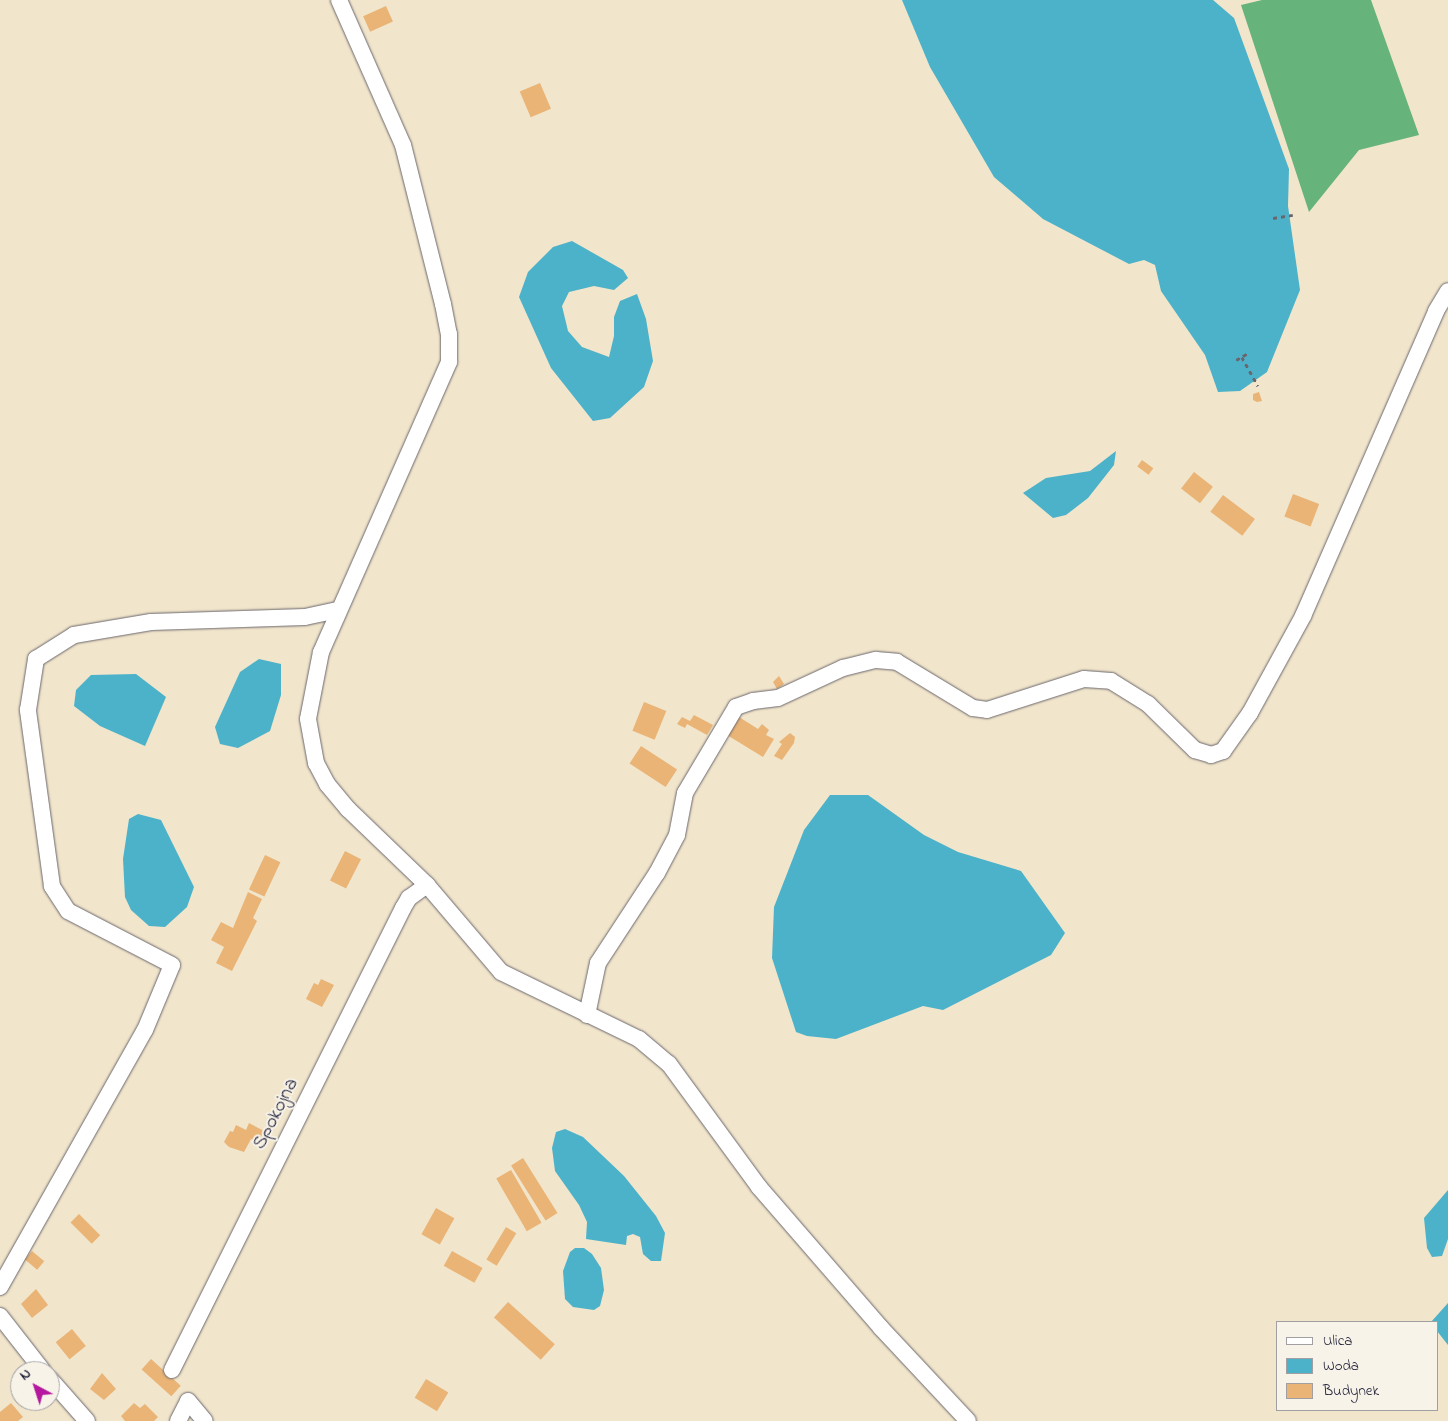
<!DOCTYPE html>
<style>
body{margin:0}
#map{position:relative;width:1448px;height:1421px;overflow:hidden;background:#f1e5cb;font-family:"Indie Flower",sans-serif}
div>[style]{position:absolute}
[style*='--x']{left:calc(var(--x)*1px);top:calc(var(--y)*1px);width:calc(var(--w)*1px);rotate:calc(var(--a)*1deg)}
.forest>*{inset:0;background:#67b37c}
.water>*{inset:0;background:#4bb2ca}
.building>*{inset:0;background:#e9b476;transform-origin:0 0}
.path>*{height:2.5px;margin-top:-1.25px;transform-origin:0;background:repeating-linear-gradient(90deg,#6a666d 0 4px,transparent 0 8px)}
.roads{filter:drop-shadow(0 0 1px #6a666d) drop-shadow(0 0 1px #6a666d)}
.minor>*{height:16px;margin:-8px;padding:0 8px;transform-origin:8px;border-radius:8px;background:#fff}
span{translate:-50% -50%;white-space:nowrap;text-align:center;line-height:1.15;-webkit-text-stroke:4px #f7f3e8;paint-order:stroke}
.street-label{font-size:20px;color:#22223b}
.legend{position:absolute;left:1276px;top:1321px;width:162px;height:90px;box-sizing:border-box;background:#f7f3e8;border:1px solid #a29fa3;margin:0;padding:6px 9px;list-style:none;font-size:15px;color:#22223b}
.legend li{display:flex;align-items:center;gap:10px;height:25px}
.legend b{width:25px;border:1px solid #a29fa3}
.north{position:absolute;left:10px;top:1361px;width:50px;height:50px;box-sizing:border-box;background:#f7f3e8;border:1px solid #a29fa3;border-radius:50%;rotate:320deg;font-size:14px;font-weight:700;line-height:20px;text-align:center;color:#22223b}
.north::after{content:'';display:block;margin:auto;width:18px;height:22px;background:#b5179e;clip-path:polygon(50% 0,100% 100%,50% 72%,0 100%)}
</style>
<div id="map">
<div class="forest">
<i style="clip-path:polygon(1262px 0,1371px 0,1419px 135px,1359px 150px,1309px 212px,1241px 5px)"></i>
</div>
<div class="water">
<i style="clip-path:polygon(902px 0,1213px 0,1234px 18px,1289px 169px,1288px 206px,1300px 290px,1267px 372px,1240px 391px,1218px 392px,1205px 355px,1161px 291px,1155px 265px,1144px 260px,1129px 264px,1043px 219px,994px 177px,930px 67px)"></i>
<i style="clip-path:polygon(572px 241px,623px 270px,628px 278px,614px 290px,594px 286px,569px 292px,562px 306px,568px 331px,582px 347px,609px 357px,614px 336px,614px 317px,620px 301px,637px 294px,646px 319px,653px 361px,644px 387px,610px 418px,593px 421px,551px 368px,519px 297px,528px 272px,553px 247px)"></i>
<i style="clip-path:polygon(1116px 451px,1114px 465px,1088px 498px,1066px 515px,1053px 518px,1023px 493px,1046px 478px,1090px 471px)"></i>
<i style="clip-path:polygon(259px 659px,281px 664px,281px 695px,270px 731px,238px 748px,220px 744px,215px 727px,240px 672px)"></i>
<i style="clip-path:polygon(136px 674px,166px 697px,145px 746px,100px 726px,74px 706px,76px 690px,91px 675px)"></i>
<i style="clip-path:polygon(830px 795px,868px 795px,924px 835px,958px 852px,1021px 871px,1065px 933px,1051px 955px,943px 1010px,923px 1006px,836px 1039px,807px 1036px,796px 1032px,772px 958px,774px 907px,804px 830px)"></i>
<i style="clip-path:polygon(138px 814px,161px 820px,194px 887px,187px 907px,165px 927px,149px 926px,131px 910px,125px 897px,123px 859px,129px 819px)"></i>
<i style="clip-path:polygon(565px 1129px,583px 1137px,624px 1176px,656px 1216px,665px 1233px,661px 1261px,651px 1261px,643px 1254px,640px 1237px,633px 1234px,627px 1236px,626px 1245px,586px 1239px,587px 1222px,579px 1205px,555px 1171px,552px 1148px,556px 1132px)"></i>
<i style="clip-path:polygon(1448px 1190px,1448px 1239px,1442px 1256px,1432px 1257px,1427px 1248px,1424px 1218px)"></i>
<i style="clip-path:polygon(575px 1248px,584px 1248px,592px 1254px,601px 1268px,604px 1290px,600px 1306px,594px 1310px,573px 1307px,565px 1299px,563px 1271px,570px 1252px)"></i>
<i style="clip-path:polygon(1448px 1303px,1448px 1345px,1437px 1331px,1437px 1322px,1431px 1322px)"></i>
</div>
<div class="building">
<i style="left:386px;top:6px;width:17px;height:25px;rotate:66deg"></i>
<i style="left:540px;top:83px;width:28px;height:22px;rotate:67deg"></i>
<i style="clip-path:polygon(1259px 392px,1262px 401px,1257px 402px,1253px 400px,1253px 394px)"></i>
<i style="left:1142px;top:460px;width:14px;height:8px;rotate:36deg"></i>
<i style="left:1194px;top:472px;width:24px;height:21px;rotate:38deg"></i>
<i style="left:1293px;top:494px;width:28px;height:24px;rotate:21deg"></i>
<i style="left:1223px;top:495px;width:40px;height:21px;rotate:37deg"></i>
<i style="clip-path:polygon(779px 676px,784px 684px,777px 689px,773px 682px)"></i>
<i style="left:644px;top:702px;width:24px;height:31px;rotate:22deg"></i>
<i style="clip-path:polygon(694px 715px,713px 725px,707px 735px,687px 724px,685px 728px,677px 724px,682px 717px,690px 721px)"></i>
<i style="clip-path:polygon(739px 717px,758px 729px,762px 724px,769px 730px,766px 735px,774px 739px,763px 757px,727px 735px)"></i>
<i style="clip-path:polygon(790px 733px,795px 737px,794px 743px,782px 760px,774px 756px,782px 744px,779px 742px)"></i>
<i style="left:641px;top:746px;width:43px;height:21px;rotate:33deg"></i>
<i style="left:345px;top:851px;width:18px;height:33px;rotate:27deg"></i>
<i style="left:265px;top:855px;width:17px;height:38px;rotate:25deg"></i>
<i style="clip-path:polygon(248px 892px,262px 899px,253px 918px,257px 921px,232px 971px,216px 963px,224px 947px,211px 940px,221px 922px,233px 928px)"></i>
<i style="clip-path:polygon(321px 979px,334px 985px,322px 1007px,306px 999px,314px 983px,318px 985px)"></i>
<i style="clip-path:polygon(249px 1123px,264px 1131px,258px 1143px,251px 1139px,244px 1152px,229px 1147px,224px 1142px,230px 1131px,233px 1132px,236px 1125px,246px 1130px)"></i>
<i style="left:523px;top:1158px;width:65px;height:14px;rotate:58deg"></i>
<i style="left:511px;top:1170px;width:61px;height:17px;rotate:60deg"></i>
<i style="left:436px;top:1208px;width:21px;height:30px;rotate:29deg"></i>
<i style="left:79px;top:1214px;width:30px;height:12px;rotate:45deg"></i>
<i style="left:506px;top:1227px;width:12px;height:38px;rotate:31deg"></i>
<i style="left:32px;top:1251px;width:16px;height:11px;rotate:40deg"></i>
<i style="left:452px;top:1251px;width:35px;height:17px;rotate:29deg"></i>
<i style="clip-path:polygon(36px 1289px,48px 1305px,32px 1318px,21px 1304px)"></i>
<i style="left:508px;top:1302px;width:63px;height:21px;rotate:42deg"></i>
<i style="left:72px;top:1329px;width:22px;height:21px;rotate:51deg"></i>
<i style="left:151px;top:1359px;width:40px;height:14px;rotate:42deg"></i>
<i style="clip-path:polygon(102px 1373px,116px 1389px,104px 1400px,90px 1389px)"></i>
<i style="left:426px;top:1379px;width:26px;height:22px;rotate:31deg"></i>
<i style="clip-path:polygon(11px 1403px,23px 1417px,18px 1421px,0 1421px,0 1412px)"></i>
<i style="clip-path:polygon(134px 1403px,140px 1408px,145px 1404px,158px 1417px,154px 1421px,125px 1421px,121px 1416px)"></i>
</div>
<div class="path">
<i style="--x:1273;--y:218;--w:20;--a:-9"></i>
<i style="--x:1242;--y:357;--w:33;--a:61"></i>
<i style="--x:1236;--y:360;--w:14;--a:-30"></i>
</div>
<div class="roads">
<div class="minor">
<i style="--x:339;--y:0;--w:158;--a:66.2"></i>
<i style="--x:403;--y:145;--w:164;--a:75.9"></i>
<i style="--x:443;--y:304;--w:31;--a:79"></i>
<i style="--x:449;--y:334;--w:28;--a:90"></i>
<i style="--x:449;--y:362;--w:317;--a:113.8"></i>
<i style="--x:321;--y:652;--w:68;--a:101"></i>
<i style="--x:308;--y:719;--w:45;--a:79.7"></i>
<i style="--x:316;--y:763;--w:24;--a:62"></i>
<i style="--x:327;--y:784;--w:33;--a:50"></i>
<i style="--x:348;--y:809;--w:110;--a:43.9"></i>
<i style="--x:427;--y:885;--w:114;--a:49.6"></i>
<i style="--x:501;--y:972;--w:153;--a:25.9"></i>
<i style="--x:639;--y:1039;--w:39;--a:40"></i>
<i style="--x:669;--y:1064;--w:152;--a:53.8"></i>
<i style="--x:759;--y:1187;--w:186;--a:49.1"></i>
<i style="--x:881;--y:1328;--w:127;--a:46.9"></i>
<i style="--x:587;--y:1015;--w:53;--a:-78.1"></i>
<i style="--x:598;--y:963;--w:108;--a:-56.8"></i>
<i style="--x:657;--y:873;--w:43;--a:-62.2"></i>
<i style="--x:677;--y:835;--w:43;--a:-79.2"></i>
<i style="--x:685;--y:793;--w:100;--a:-59.3"></i>
<i style="--x:736;--y:707;--w:18;--a:-19"></i>
<i style="--x:753;--y:701;--w:25;--a:-7"></i>
<i style="--x:778;--y:698;--w:72;--a:-24.8"></i>
<i style="--x:843;--y:668;--w:34;--a:-14"></i>
<i style="--x:876;--y:660;--w:21;--a:5"></i>
<i style="--x:897;--y:662;--w:89;--a:31.2"></i>
<i style="--x:973;--y:708;--w:14;--a:8"></i>
<i style="--x:987;--y:710;--w:102;--a:-17.7"></i>
<i style="--x:1084;--y:679;--w:27;--a:4"></i>
<i style="--x:1111;--y:681;--w:44;--a:31.9"></i>
<i style="--x:1148;--y:704;--w:66;--a:44.4"></i>
<i style="--x:1195;--y:750;--w:17;--a:17"></i>
<i style="--x:1211;--y:755;--w:13;--a:-18"></i>
<i style="--x:1223;--y:751;--w:47;--a:-54.6"></i>
<i style="--x:1250;--y:713;--w:111;--a:-61.3"></i>
<i style="--x:1303;--y:616;--w:333;--a:-66.4"></i>
<i style="--x:1436;--y:311;--w:23;--a:-59"></i>
<i style="--x:0;--y:1287;--w:295;--a:-60.6"></i>
<i style="--x:145;--y:1030;--w:70;--a:-67.4"></i>
<i style="--x:172;--y:965;--w:117;--a:-152.6"></i>
<i style="--x:68;--y:911;--w:30;--a:-123"></i>
<i style="--x:52;--y:886;--w:178;--a:-97.8"></i>
<i style="--x:28;--y:710;--w:52;--a:-81.1"></i>
<i style="--x:36;--y:659;--w:45;--a:-32.3"></i>
<i style="--x:74;--y:635;--w:78;--a:-9.6"></i>
<i style="--x:151;--y:622;--w:154;--a:-1.9"></i>
<i style="--x:305;--y:617;--w:34;--a:-12"></i>
<i style="--x:0;--y:1316;--w:70;--a:52"></i>
<i style="--x:172;--y:1370;--w:517;--a:-63.43"></i>
<i style="--x:403;--y:908;--w:12;--a:-59"></i>
<i style="--x:409;--y:898;--w:22;--a:-36"></i>
<i style="--x:50;--y:1379;--w:56;--a:48.6"></i>
<i style="--x:178;--y:1421;--w:22;--a:-63"></i>
<i style="--x:188;--y:1401;--w:26;--a:50"></i>
</div>
</div>
<div class="street-label">
<span style="left:276px;top:1114px;rotate:-63deg">Spokojna</span>
</div>
<ul class="legend">
<li><b style="height:6px;background:#fff"></b>Ulica</li>
<li><b style="height:14px;background:#4bb2ca"></b>Woda</li>
<li><b style="height:14px;background:#e9b476"></b>Budynek</li>
</ul>
<div class="north">N</div>
</div>
